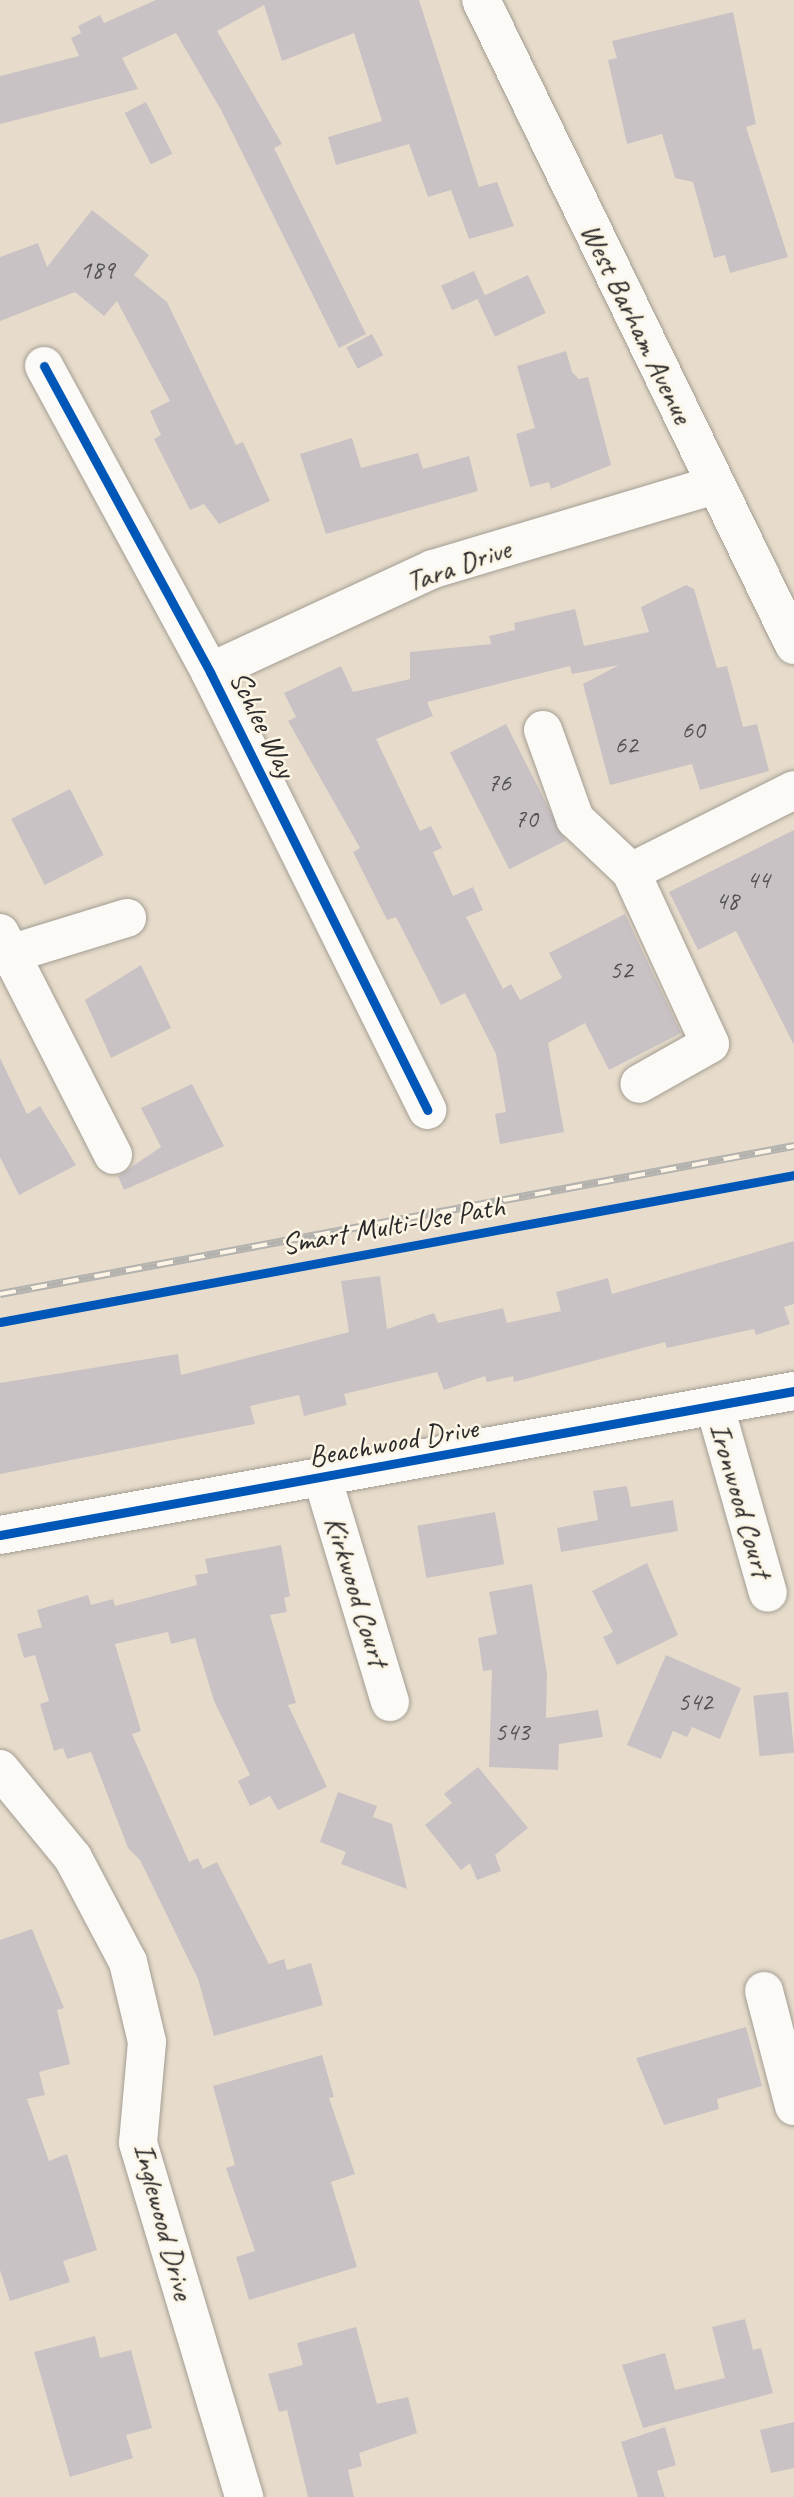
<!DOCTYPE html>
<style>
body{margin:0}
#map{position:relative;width:794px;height:2497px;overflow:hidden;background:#e7dccb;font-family:Caveat,sans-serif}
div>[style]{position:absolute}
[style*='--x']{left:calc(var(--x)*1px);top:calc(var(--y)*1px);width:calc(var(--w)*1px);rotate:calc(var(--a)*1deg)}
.building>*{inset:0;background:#c9c2c4;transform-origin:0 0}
.roads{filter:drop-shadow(0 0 2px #a39d93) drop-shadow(0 0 2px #a39d93)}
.minor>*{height:38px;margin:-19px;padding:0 19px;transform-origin:19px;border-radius:19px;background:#fbfaf7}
.rail>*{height:8px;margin-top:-4px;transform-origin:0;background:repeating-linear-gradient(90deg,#fcf5e5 0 16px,#b3b2af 0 32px);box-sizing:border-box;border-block:2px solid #b3b2af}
.cycleway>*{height:9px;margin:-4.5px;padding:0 4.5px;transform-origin:4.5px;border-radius:4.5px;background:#0057b8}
span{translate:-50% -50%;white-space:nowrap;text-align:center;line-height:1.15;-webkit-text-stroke:5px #fcf5e5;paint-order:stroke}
.number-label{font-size:26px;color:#525151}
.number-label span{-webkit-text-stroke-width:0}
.street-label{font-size:30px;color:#2b2b2b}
</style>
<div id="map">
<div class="building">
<i style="clip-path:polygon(156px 0,419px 0,479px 187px,497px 182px,514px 226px,469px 239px,451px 190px,428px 197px,409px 144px,336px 165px,328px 137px,382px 121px,354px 33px,282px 61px,264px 5px,217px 31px,282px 144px,274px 148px,366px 334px,339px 348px,221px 110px,176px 33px,122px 58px,138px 89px,0 124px,0 76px,79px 56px,71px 38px,81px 33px,78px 26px,100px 15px,104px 23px)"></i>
<i style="clip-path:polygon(733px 12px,756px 124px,746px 127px,788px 257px,730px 273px,725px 255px,714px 258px,693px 182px,675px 178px,662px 134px,627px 144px,608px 60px,617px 58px,612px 41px)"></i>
<i style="left:146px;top:102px;width:58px;height:24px;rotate:63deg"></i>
<i style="clip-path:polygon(92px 210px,149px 255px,134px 275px,167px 302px,236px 445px,243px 442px,270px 501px,219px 524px,204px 504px,190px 510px,154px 439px,161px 435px,150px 411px,170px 401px,117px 301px,104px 316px,75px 292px,0 321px,0 257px,38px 243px,47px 267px)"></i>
<i style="left:474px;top:271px;width:27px;height:36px;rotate:66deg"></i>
<i style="left:528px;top:275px;width:42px;height:56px;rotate:65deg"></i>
<i style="left:372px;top:334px;width:24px;height:29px;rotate:62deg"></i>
<i style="clip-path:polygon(566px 351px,572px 372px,579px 379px,588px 377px,611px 465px,551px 489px,549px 482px,530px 487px,516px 434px,535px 428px,517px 366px)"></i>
<i style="clip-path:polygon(352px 438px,361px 468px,418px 453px,423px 469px,469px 456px,478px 491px,326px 534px,300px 454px)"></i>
<i style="clip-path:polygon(686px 585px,694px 589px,717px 668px,727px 666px,743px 727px,757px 724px,769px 771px,700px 790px,692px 764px,610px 785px,583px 684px,619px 665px,572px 674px,570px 666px,427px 702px,433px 716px,376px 739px,420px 831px,431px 826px,442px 848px,433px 852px,453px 896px,473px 887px,483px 910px,466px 917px,503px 989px,511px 984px,520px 1000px,562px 978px,549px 953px,625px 914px,681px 1033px,609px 1070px,585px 1023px,548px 1043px,564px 1132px,500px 1144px,495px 1114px,506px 1112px,496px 1054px,465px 993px,441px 1005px,396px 917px,387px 920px,353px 852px,360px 848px,288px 721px,296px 717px,284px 693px,341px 666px,353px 692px,410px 679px,410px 652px,491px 644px,489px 636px,515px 630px,514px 623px,575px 609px,584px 646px,649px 632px,641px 607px)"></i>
<i style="left:506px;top:724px;width:131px;height:63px;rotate:63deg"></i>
<i style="left:70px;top:789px;width:74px;height:66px;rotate:63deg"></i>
<i style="clip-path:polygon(794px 830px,794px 1045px,736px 931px,698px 950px,669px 892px)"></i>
<i style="clip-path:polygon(141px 965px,171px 1028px,111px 1058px,85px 1000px)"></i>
<i style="clip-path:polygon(0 1058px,27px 1114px,40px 1106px,76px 1165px,19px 1195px,0 1157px)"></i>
<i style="clip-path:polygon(192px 1084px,224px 1146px,124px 1190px,118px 1176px,161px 1147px,141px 1108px)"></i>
<i style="clip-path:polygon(794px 1241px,794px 1304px,784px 1307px,790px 1324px,756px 1335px,754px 1329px,667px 1348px,665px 1342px,514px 1382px,513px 1376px,487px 1382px,485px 1376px,444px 1390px,437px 1372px,344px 1394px,347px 1405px,304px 1416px,299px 1395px,250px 1406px,255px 1424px,0 1474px,0 1383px,178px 1354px,181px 1375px,349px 1332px,341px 1281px,380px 1276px,387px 1329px,434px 1313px,438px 1323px,503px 1308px,507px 1323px,561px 1311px,556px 1292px,608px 1278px,612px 1294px)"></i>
<i style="clip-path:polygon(627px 1486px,631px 1507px,673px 1500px,678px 1531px,561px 1552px,557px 1528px,598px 1520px,593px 1491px)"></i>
<i style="left:495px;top:1512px;width:53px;height:79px;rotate:80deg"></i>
<i style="clip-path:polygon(281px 1545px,290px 1596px,284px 1598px,287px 1612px,270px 1615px,296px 1703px,288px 1705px,327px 1787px,278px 1810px,270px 1796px,250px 1806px,238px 1781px,250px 1775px,214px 1701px,195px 1638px,171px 1644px,168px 1632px,115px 1644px,141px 1731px,132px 1734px,189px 1862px,198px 1858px,203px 1869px,217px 1862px,269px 1964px,284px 1959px,287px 1970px,311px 1963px,323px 2005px,214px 2036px,198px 1979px,140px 1860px,128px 1848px,91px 1752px,67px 1759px,63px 1748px,54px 1751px,40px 1704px,49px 1701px,35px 1655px,24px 1658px,17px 1634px,42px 1627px,37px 1610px,88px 1595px,91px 1605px,113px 1599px,115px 1606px,197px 1585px,195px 1575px,208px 1573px,205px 1559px)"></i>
<i style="clip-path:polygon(647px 1563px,678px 1635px,617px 1665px,603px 1637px,613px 1632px,592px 1591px)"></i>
<i style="clip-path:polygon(532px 1584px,547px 1674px,546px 1718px,598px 1710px,603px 1737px,559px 1744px,558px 1770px,489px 1767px,492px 1670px,483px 1671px,478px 1638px,497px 1634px,489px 1592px)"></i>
<i style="clip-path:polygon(666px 1655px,741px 1688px,720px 1739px,692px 1727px,687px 1737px,673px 1731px,661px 1759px,627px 1745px)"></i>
<i style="left:788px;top:1692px;width:61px;height:35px;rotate:84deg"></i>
<i style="clip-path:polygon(478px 1767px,528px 1828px,495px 1855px,501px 1871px,477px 1880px,470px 1863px,461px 1870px,425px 1825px,452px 1803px,444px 1794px)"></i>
<i style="clip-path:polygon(338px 1792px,377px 1806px,373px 1817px,392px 1824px,407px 1889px,341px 1864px,346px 1852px,320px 1842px)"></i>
<i style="clip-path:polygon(32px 1929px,64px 2008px,57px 2010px,70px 2064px,39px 2072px,45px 2095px,27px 2099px,49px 2161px,67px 2154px,97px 2250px,63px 2261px,70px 2282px,10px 2301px,0 2270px,0 1940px)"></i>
<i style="clip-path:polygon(746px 2027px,762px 2086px,717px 2099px,719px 2109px,664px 2125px,636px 2058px)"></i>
<i style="clip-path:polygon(322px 2055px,334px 2097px,329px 2098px,355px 2174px,331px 2182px,357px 2267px,249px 2300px,236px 2257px,255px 2251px,226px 2168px,235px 2165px,213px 2086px)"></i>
<i style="clip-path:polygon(745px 2319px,753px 2350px,761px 2348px,773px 2393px,643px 2428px,622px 2365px,665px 2353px,675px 2390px,725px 2378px,712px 2327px)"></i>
<i style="clip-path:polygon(356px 2327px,377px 2404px,408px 2397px,417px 2433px,359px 2453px,362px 2466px,348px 2470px,354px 2497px,308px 2497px,287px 2410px,279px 2412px,268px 2374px,303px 2365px,297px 2343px)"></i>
<i style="clip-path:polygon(95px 2336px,100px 2358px,131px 2350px,152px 2428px,126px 2435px,133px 2458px,70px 2477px,34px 2352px)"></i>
<i style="clip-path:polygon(794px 2422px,794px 2468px,771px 2473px,760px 2430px)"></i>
<i style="clip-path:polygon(665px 2427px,676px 2465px,657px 2471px,665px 2497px,638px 2497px,621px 2442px)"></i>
</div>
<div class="roads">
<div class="minor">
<i style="--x:481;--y:0;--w:717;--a:64.11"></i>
<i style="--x:44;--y:366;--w:348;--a:61.5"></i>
<i style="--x:210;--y:672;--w:489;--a:63.6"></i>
<i style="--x:210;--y:672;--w:246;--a:-24.8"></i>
<i style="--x:433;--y:569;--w:294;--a:-16.6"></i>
<i style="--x:543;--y:730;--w:95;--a:70.2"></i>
<i style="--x:575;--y:819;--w:77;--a:43.4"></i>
<i style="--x:631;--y:872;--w:182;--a:-26.7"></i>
<i style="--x:631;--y:872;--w:189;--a:65.3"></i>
<i style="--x:710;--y:1044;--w:81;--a:150.6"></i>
<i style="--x:0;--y:933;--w:249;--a:63"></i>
<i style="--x:0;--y:957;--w:133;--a:-17.1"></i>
<i style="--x:715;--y:1407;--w:193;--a:74.1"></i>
<i style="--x:323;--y:1480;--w:232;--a:73.2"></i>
<i style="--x:0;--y:1535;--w:807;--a:-10.28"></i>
<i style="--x:0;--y:1769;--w:115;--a:50.6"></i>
<i style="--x:73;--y:1858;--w:118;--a:62.1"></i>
<i style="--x:128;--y:1962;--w:82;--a:76.6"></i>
<i style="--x:147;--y:2042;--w:101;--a:95.1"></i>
<i style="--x:138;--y:2143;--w:370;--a:73.3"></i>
<i style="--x:764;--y:1991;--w:119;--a:75.4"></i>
</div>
</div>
<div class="rail">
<i style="--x:0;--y:1294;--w:808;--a:-10.56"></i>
</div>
<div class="cycleway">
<i style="--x:44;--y:366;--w:348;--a:61.5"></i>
<i style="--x:210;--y:672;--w:489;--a:63.6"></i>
<i style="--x:0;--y:1322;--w:807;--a:-10.49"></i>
<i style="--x:0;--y:1535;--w:807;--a:-10.28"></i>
</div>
<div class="number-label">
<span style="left:97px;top:270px">189</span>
<span style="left:693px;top:730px">60</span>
<span style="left:626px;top:745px">62</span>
<span style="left:499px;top:783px">76</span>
<span style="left:526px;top:819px">70</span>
<span style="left:758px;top:880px">44</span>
<span style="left:727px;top:901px">48</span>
<span style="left:621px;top:970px">52</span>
<span style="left:695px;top:1702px">542</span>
<span style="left:512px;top:1732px">543</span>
</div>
<div class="street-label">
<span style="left:637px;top:323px;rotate:64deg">West Barham Avenue</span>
<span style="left:458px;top:565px;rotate:-19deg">Tara Drive</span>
<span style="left:263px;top:724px;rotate:64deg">Schlee Way</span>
<span style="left:393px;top:1225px;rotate:-10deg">Smart Multi-Use Path</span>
<span style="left:393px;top:1442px;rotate:-10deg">Beachwood Drive</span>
<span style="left:741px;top:1500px;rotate:74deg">Ironwood Court</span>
<span style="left:357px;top:1591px;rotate:73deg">Kirkwood Court</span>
<span style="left:164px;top:2221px;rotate:75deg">Inglewood Drive</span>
</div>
</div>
